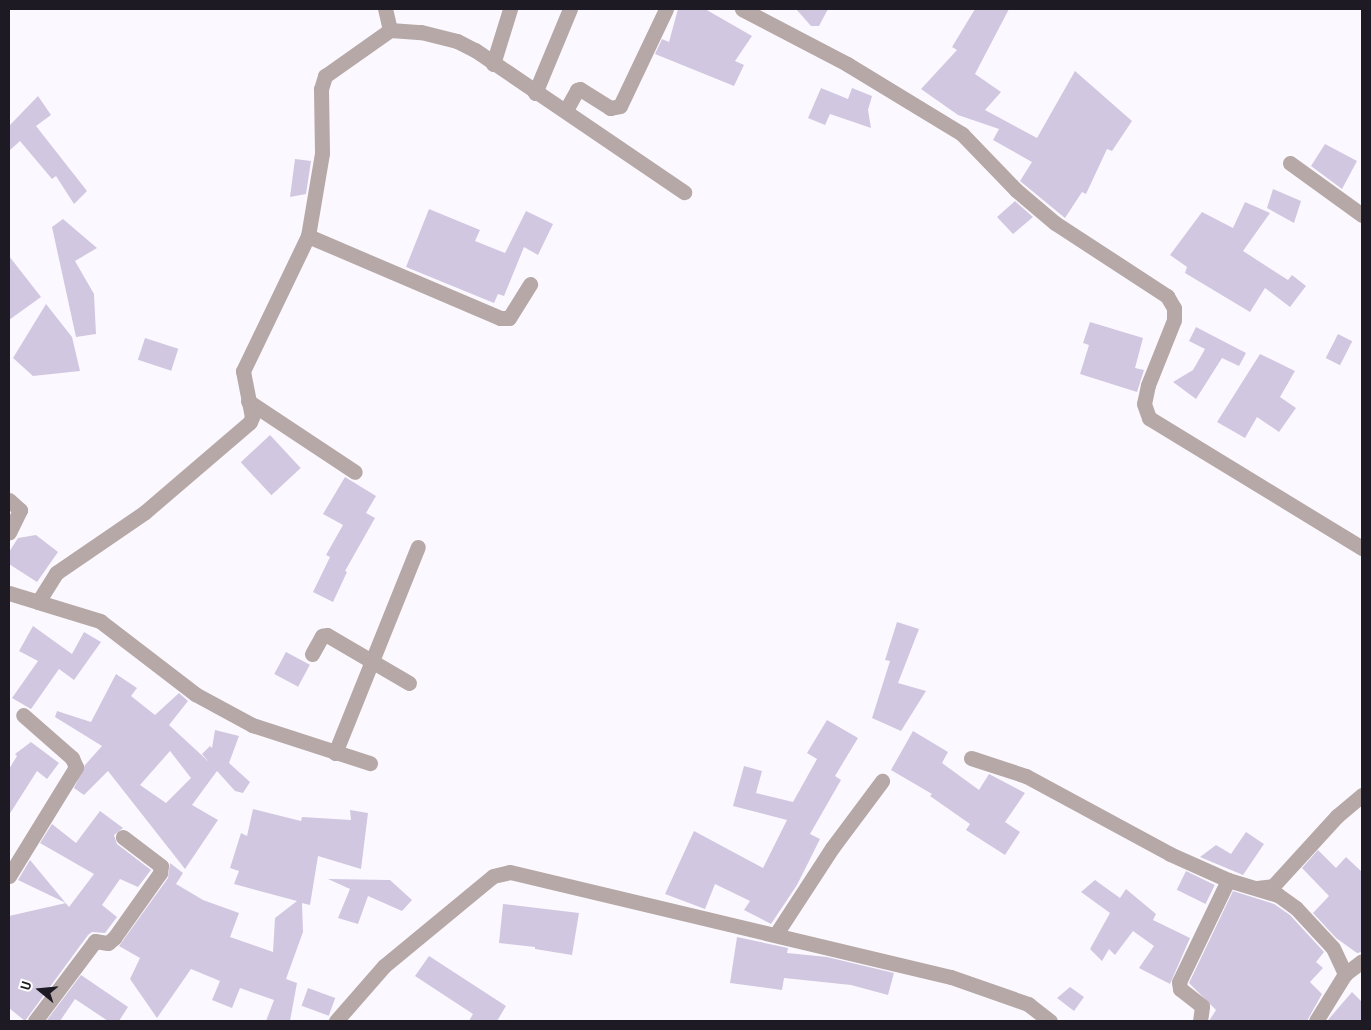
<!DOCTYPE html>
<style>
body{margin:0}
#map{position:relative;width:1371px;height:1030px;overflow:hidden;background:#fbf9ff;font-family:"Archivo Narrow",sans-serif}
div>[style]{position:absolute}
[style*='--x']{left:calc(var(--x)*1px);top:calc(var(--y)*1px);width:calc(var(--w)*1px);rotate:calc(var(--a)*1deg)}
.building>*{inset:0;background:#d1c7e1;transform-origin:0 0}
.minor>*{height:15px;margin:-7.5px;padding:0 7.5px;transform-origin:7.5px;border-radius:7.5px;background:#b6a8a6}
span{translate:-50% -50%;white-space:nowrap;text-align:center;line-height:1.15;-webkit-text-stroke:5px #fff;paint-order:stroke}
.frame{position:absolute;inset:0;border:10px solid #1d1a23;pointer-events:none}
.north{position:absolute;left:15px;top:965px;width:50px;height:50px;-webkit-text-stroke:4px #fff;paint-order:stroke;rotate:287deg;font-size:14px;font-weight:700;line-height:20px;text-align:center;color:#1d1a23}
.north::after{content:'';display:block;margin:auto;width:18px;height:22px;background:#1d1a23;clip-path:polygon(50% 0,100% 100%,50% 72%,0 100%)}
</style>
<div id="map">
<div class="building">
<i style="clip-path:polygon(678px 9px,705px 9px,752px 36px,735px 61px,744px 65px,734px 86px,655px 54px,662px 39px,669px 42px)"></i>
<i style="clip-path:polygon(796px 9px,828px 9px,819px 26px,811px 26px)"></i>
<i style="clip-path:polygon(975px 9px,1009px 9px,975px 74px,1001px 92px,985px 110px,1037px 138px,1075px 71px,1132px 121px,1112px 151px,1107px 149px,1086px 194px,1082px 192px,1065px 218px,1020px 181px,1032px 162px,993px 140px,999px 129px,958px 115px,921px 89px,957px 50px,952px 47px)"></i>
<i style="clip-path:polygon(821px 88px,848px 99px,852px 88px,872px 96px,868px 110px,871px 128px,830px 114px,825px 125px,808px 118px)"></i>
<i style="clip-path:polygon(38px 96px,51px 115px,36px 126px,87px 191px,74px 204px,56px 176px,52px 179px,20px 141px,9px 151px,9px 126px)"></i>
<i style="clip-path:polygon(1325px 144px,1357px 161px,1342px 189px,1311px 166px)"></i>
<i style="clip-path:polygon(295px 159px,311px 161px,306px 194px,290px 197px)"></i>
<i style="clip-path:polygon(1273px 189px,1301px 201px,1294px 223px,1267px 208px)"></i>
<i style="clip-path:polygon(1015px 201px,1033px 217px,1013px 234px,997px 217px)"></i>
<i style="clip-path:polygon(1245px 202px,1270px 213px,1243px 251px,1288px 280px,1292px 275px,1306px 286px,1290px 307px,1265px 288px,1250px 312px,1185px 273px,1187px 267px,1170px 255px,1202px 212px,1233px 228px)"></i>
<i style="clip-path:polygon(429px 209px,480px 230px,475px 241px,505px 253px,526px 211px,553px 224px,538px 255px,524px 247px,504px 296px,498px 294px,494px 303px,406px 267px)"></i>
<i style="clip-path:polygon(63px 219px,97px 248px,75px 261px,94px 294px,96px 334px,76px 337px,52px 227px)"></i>
<i style="clip-path:polygon(9px 256px,41px 297px,9px 320px)"></i>
<i style="clip-path:polygon(46px 304px,72px 337px,80px 371px,33px 376px,13px 358px)"></i>
<i style="clip-path:polygon(1090px 322px,1143px 338px,1135px 368px,1144px 370px,1137px 392px,1080px 374px,1089px 345px,1083px 343px)"></i>
<i style="clip-path:polygon(1196px 327px,1246px 353px,1239px 366px,1222px 358px,1196px 399px,1173px 382px,1193px 370px,1205px 349px,1189px 341px)"></i>
<i style="left:1338px;top:334px;width:16px;height:27px;rotate:27deg"></i>
<i style="left:145px;top:338px;width:35px;height:23px;rotate:18deg"></i>
<i style="clip-path:polygon(1260px 354px,1295px 371px,1280px 397px,1296px 408px,1279px 432px,1257px 417px,1245px 438px,1217px 422px)"></i>
<i style="left:270px;top:435px;width:45px;height:40px;rotate:47deg"></i>
<i style="clip-path:polygon(345px 477px,376px 496px,366px 513px,375px 518px,345px 571px,347px 572px,333px 602px,313px 592px,330px 557px,326px 555px,343px 525px,323px 514px)"></i>
<i style="clip-path:polygon(36px 535px,58px 552px,37px 582px,9px 564px,9px 552px,18px 538px)"></i>
<i style="clip-path:polygon(897px 622px,919px 629px,898px 683px,926px 691px,901px 731px,872px 718px,890px 661px,885px 660px)"></i>
<i style="clip-path:polygon(33px 626px,72px 654px,84px 632px,101px 642px,74px 680px,59px 669px,31px 709px,12px 698px,38px 661px,19px 651px)"></i>
<i style="left:286px;top:652px;width:27px;height:25px;rotate:28deg"></i>
<i style="clip-path:polygon(evenodd,116px 674px,137px 688px,131px 696px,155px 715px,179px 693px,188px 701px,169px 725px,209px 762px,202px 754px,210px 746px,212px 748px,215px 730px,239px 736px,229px 763px,250px 782px,243px 793px,235px 791px,217px 771px,192px 805px,218px 820px,185px 869px,108px 771px,84px 795px,74px 788px,85px 765px,102px 746px,55px 717px,57px 711px,91px 722px,116px 674px,170px 751px,191px 778px,166px 803px,140px 785px,170px 751px)"></i>
<i style="clip-path:polygon(827px 720px,858px 738px,835px 776px,841px 780px,810px 834px,820px 839px,797px 885px,771px 924px,744px 910px,750px 901px,715px 884px,705px 909px,665px 894px,694px 831px,763px 868px,787px 820px,733px 806px,744px 766px,762px 771px,756px 793px,793px 802px,817px 759px,807px 753px)"></i>
<i style="clip-path:polygon(913px 731px,948px 752px,942px 763px,979px 790px,989px 774px,1025px 793px,1005px 822px,1020px 832px,1005px 855px,966px 830px,970px 824px,930px 796px,932px 794px,891px 770px)"></i>
<i style="clip-path:polygon(31px 742px,59px 763px,47px 779px,37px 771px,9px 815px,9px 769px,17px 756px,15px 754px)"></i>
<i style="clip-path:polygon(253px 809px,301px 821px,302px 817px,351px 820px,350px 810px,368px 813px,361px 869px,318px 856px,310px 905px,302px 903px,303px 932px,286px 979px,297px 983px,290px 1021px,266px 1021px,274px 1000px,240px 988px,232px 1008px,212px 1000px,220px 981px,191px 969px,157px 1018px,130px 979px,140px 958px,119px 946px,168px 878px,170px 863px,183px 873px,176px 884px,203px 900px,239px 913px,230px 937px,273px 952px,275px 918px,297px 901px,234px 884px,239px 871px,230px 868px,241px 833px,247px 836px)"></i>
<i style="clip-path:polygon(100px 811px,123px 828px,114px 835px,117px 844px,151px 870px,138px 887px,120px 879px,102px 905px,117px 917px,105px 933px,92px 932px,88px 935px,25px 1021px,9px 1008px,9px 916px,66px 903px,18px 880px,30px 860px,69px 907px,94px 874px,40px 843px,52px 824px,76px 843px)"></i>
<i style="clip-path:polygon(1246px 832px,1264px 844px,1243px 875px,1200px 857px,1216px 845px,1231px 854px)"></i>
<i style="clip-path:polygon(1318px 850px,1336px 868px,1346px 857px,1362px 872px,1362px 952px,1357px 953px,1336px 938px,1313px 913px,1329px 896px,1302px 868px)"></i>
<i style="left:1186px;top:871px;width:32px;height:21px;rotate:26deg"></i>
<i style="clip-path:polygon(328px 879px,390px 880px,412px 900px,402px 911px,368px 896px,358px 924px,338px 918px,350px 889px)"></i>
<i style="clip-path:polygon(1095px 880px,1120px 898px,1126px 889px,1156px 914px,1153px 920px,1190px 938px,1170px 984px,1139px 968px,1154px 946px,1133px 931px,1115px 955px,1109px 949px,1102px 961px,1090px 949px,1110px 913px,1081px 892px)"></i>
<i style="clip-path:polygon(1233px 891px,1274px 904px,1290px 915px,1324px 952px,1316px 962px,1323px 968px,1310px 982px,1322px 994px,1307px 1021px,1209px 1021px,1216px 1010px,1189px 983px)"></i>
<i style="clip-path:polygon(503px 904px,579px 913px,572px 955px,535px 949px,535px 947px,499px 943px)"></i>
<i style="clip-path:polygon(737px 937px,788px 948px,787px 953px,827px 957px,894px 973px,888px 995px,851px 985px,784px 978px,782px 990px,730px 983px)"></i>
<i style="clip-path:polygon(429px 956px,506px 1006px,497px 1021px,469px 1021px,473px 1014px,415px 976px)"></i>
<i style="clip-path:polygon(81px 975px,128px 1007px,119px 1021px,108px 1021px,75px 999px,60px 1021px,47px 1020px)"></i>
<i style="clip-path:polygon(1070px 987px,1084px 997px,1074px 1011px,1057px 998px)"></i>
<i style="left:308px;top:988px;width:29px;height:19px;rotate:20deg"></i>
<i style="clip-path:polygon(1352px 992px,1362px 1002px,1362px 1021px,1327px 1021px)"></i>
</div>
<div class="minor">
<i style="--x:742;--y:9;--w:119;--a:27.6"></i>
<i style="--x:847;--y:64;--w:135;--a:31.3"></i>
<i style="--x:962;--y:134;--w:78;--a:46"></i>
<i style="--x:1016;--y:190;--w:51;--a:40.2"></i>
<i style="--x:1055;--y:223;--w:134;--a:33.1"></i>
<i style="--x:1167;--y:296;--w:14;--a:60"></i>
<i style="--x:1174;--y:308;--w:12;--a:90"></i>
<i style="--x:1174;--y:320;--w:70;--a:111.8"></i>
<i style="--x:1148;--y:385;--w:19;--a:102"></i>
<i style="--x:1144;--y:404;--w:15;--a:70"></i>
<i style="--x:1149;--y:418;--w:250;--a:31.4"></i>
<i style="--x:390;--y:30;--w:31;--a:4"></i>
<i style="--x:421;--y:32;--w:37;--a:14"></i>
<i style="--x:457;--y:41;--w:20;--a:27"></i>
<i style="--x:475;--y:50;--w:253;--a:34.2"></i>
<i style="--x:493;--y:64;--w:58;--a:-72.8"></i>
<i style="--x:535;--y:93;--w:91;--a:-67.4"></i>
<i style="--x:566;--y:110;--w:23;--a:-61"></i>
<i style="--x:577;--y:90;--w:3;--a:-18"></i>
<i style="--x:580;--y:89;--w:36;--a:32"></i>
<i style="--x:610;--y:108;--w:10;--a:-11"></i>
<i style="--x:620;--y:106;--w:107;--a:-64.6"></i>
<i style="--x:1290;--y:163;--w:89;--a:35.8"></i>
<i style="--x:308;--y:236;--w:209;--a:23.1"></i>
<i style="--x:500;--y:318;--w:9;--a:0"></i>
<i style="--x:509;--y:318;--w:40;--a:-58"></i>
<i style="--x:248;--y:401;--w:128;--a:33.6"></i>
<i style="--x:9;--y:500;--w:15;--a:42"></i>
<i style="--x:20;--y:510;--w:25;--a:116"></i>
<i style="--x:9;--y:593;--w:30;--a:17"></i>
<i style="--x:38;--y:602;--w:34;--a:-58"></i>
<i style="--x:56;--y:573;--w:108;--a:-34.4"></i>
<i style="--x:145;--y:512;--w:138;--a:-40.6"></i>
<i style="--x:250;--y:422;--w:5;--a:-68"></i>
<i style="--x:252;--y:417;--w:47;--a:-101.1"></i>
<i style="--x:243;--y:371;--w:150;--a:-64.3"></i>
<i style="--x:308;--y:236;--w:84;--a:-80.4"></i>
<i style="--x:322;--y:153;--w:64;--a:-90.9"></i>
<i style="--x:321;--y:89;--w:14;--a:-73"></i>
<i style="--x:325;--y:76;--w:80;--a:-35.3"></i>
<i style="--x:390;--y:30;--w:22;--a:-103"></i>
<i style="--x:38;--y:602;--w:65;--a:17"></i>
<i style="--x:100;--y:621;--w:120;--a:37.5"></i>
<i style="--x:195;--y:694;--w:65;--a:28.5"></i>
<i style="--x:252;--y:725;--w:124;--a:17.9"></i>
<i style="--x:312;--y:654;--w:21;--a:-61"></i>
<i style="--x:322;--y:636;--w:5;--a:-11"></i>
<i style="--x:327;--y:635;--w:95;--a:30.3"></i>
<i style="--x:335;--y:753;--w:222;--a:-68.1"></i>
<i style="--x:971;--y:758;--w:58;--a:18.1"></i>
<i style="--x:1026;--y:776;--w:164;--a:28.4"></i>
<i style="--x:1170;--y:854;--w:64;--a:24.1"></i>
<i style="--x:1228;--y:880;--w:52;--a:16.7"></i>
<i style="--x:1278;--y:895;--w:22;--a:36"></i>
<i style="--x:1296;--y:908;--w:54;--a:47.2"></i>
<i style="--x:1333;--y:948;--w:29;--a:65"></i>
<i style="--x:1345;--y:974;--w:55;--a:121.7"></i>
<i style="--x:9;--y:876;--w:128;--a:-58.4"></i>
<i style="--x:76;--y:767;--w:10;--a:-114"></i>
<i style="--x:72;--y:758;--w:65;--a:-138.7"></i>
<i style="--x:1257;--y:888;--w:16;--a:-7"></i>
<i style="--x:1273;--y:886;--w:95;--a:-47.6"></i>
<i style="--x:1337;--y:816;--w:33;--a:-40"></i>
<i style="--x:776;--y:934;--w:103;--a:-56.9"></i>
<i style="--x:832;--y:848;--w:84;--a:-53.3"></i>
<i style="--x:1345;--y:974;--w:21;--a:-37"></i>
<i style="--x:35;--y:1021;--w:100;--a:-53.1"></i>
<i style="--x:95;--y:941;--w:13;--a:9"></i>
<i style="--x:108;--y:943;--w:8;--a:-40"></i>
<i style="--x:114;--y:938;--w:80;--a:-54.7"></i>
<i style="--x:160;--y:873;--w:7;--a:-82"></i>
<i style="--x:161;--y:866;--w:48;--a:-142.7"></i>
<i style="--x:336;--y:1021;--w:73;--a:-48.9"></i>
<i style="--x:384;--y:966;--w:141;--a:-39.5"></i>
<i style="--x:493;--y:876;--w:17;--a:-13"></i>
<i style="--x:510;--y:872;--w:453;--a:13.4"></i>
<i style="--x:951;--y:977;--w:82;--a:19.3"></i>
<i style="--x:1028;--y:1004;--w:28;--a:38"></i>
<i style="--x:1200;--y:1021;--w:15;--a:-82"></i>
<i style="--x:1202;--y:1006;--w:28;--a:-142"></i>
<i style="--x:1180;--y:989;--w:7;--a:-98"></i>
<i style="--x:1179;--y:982;--w:113;--a:-64.3"></i>
</div>
<div class="frame"></div>
<div class="north">U</div>
</div>
